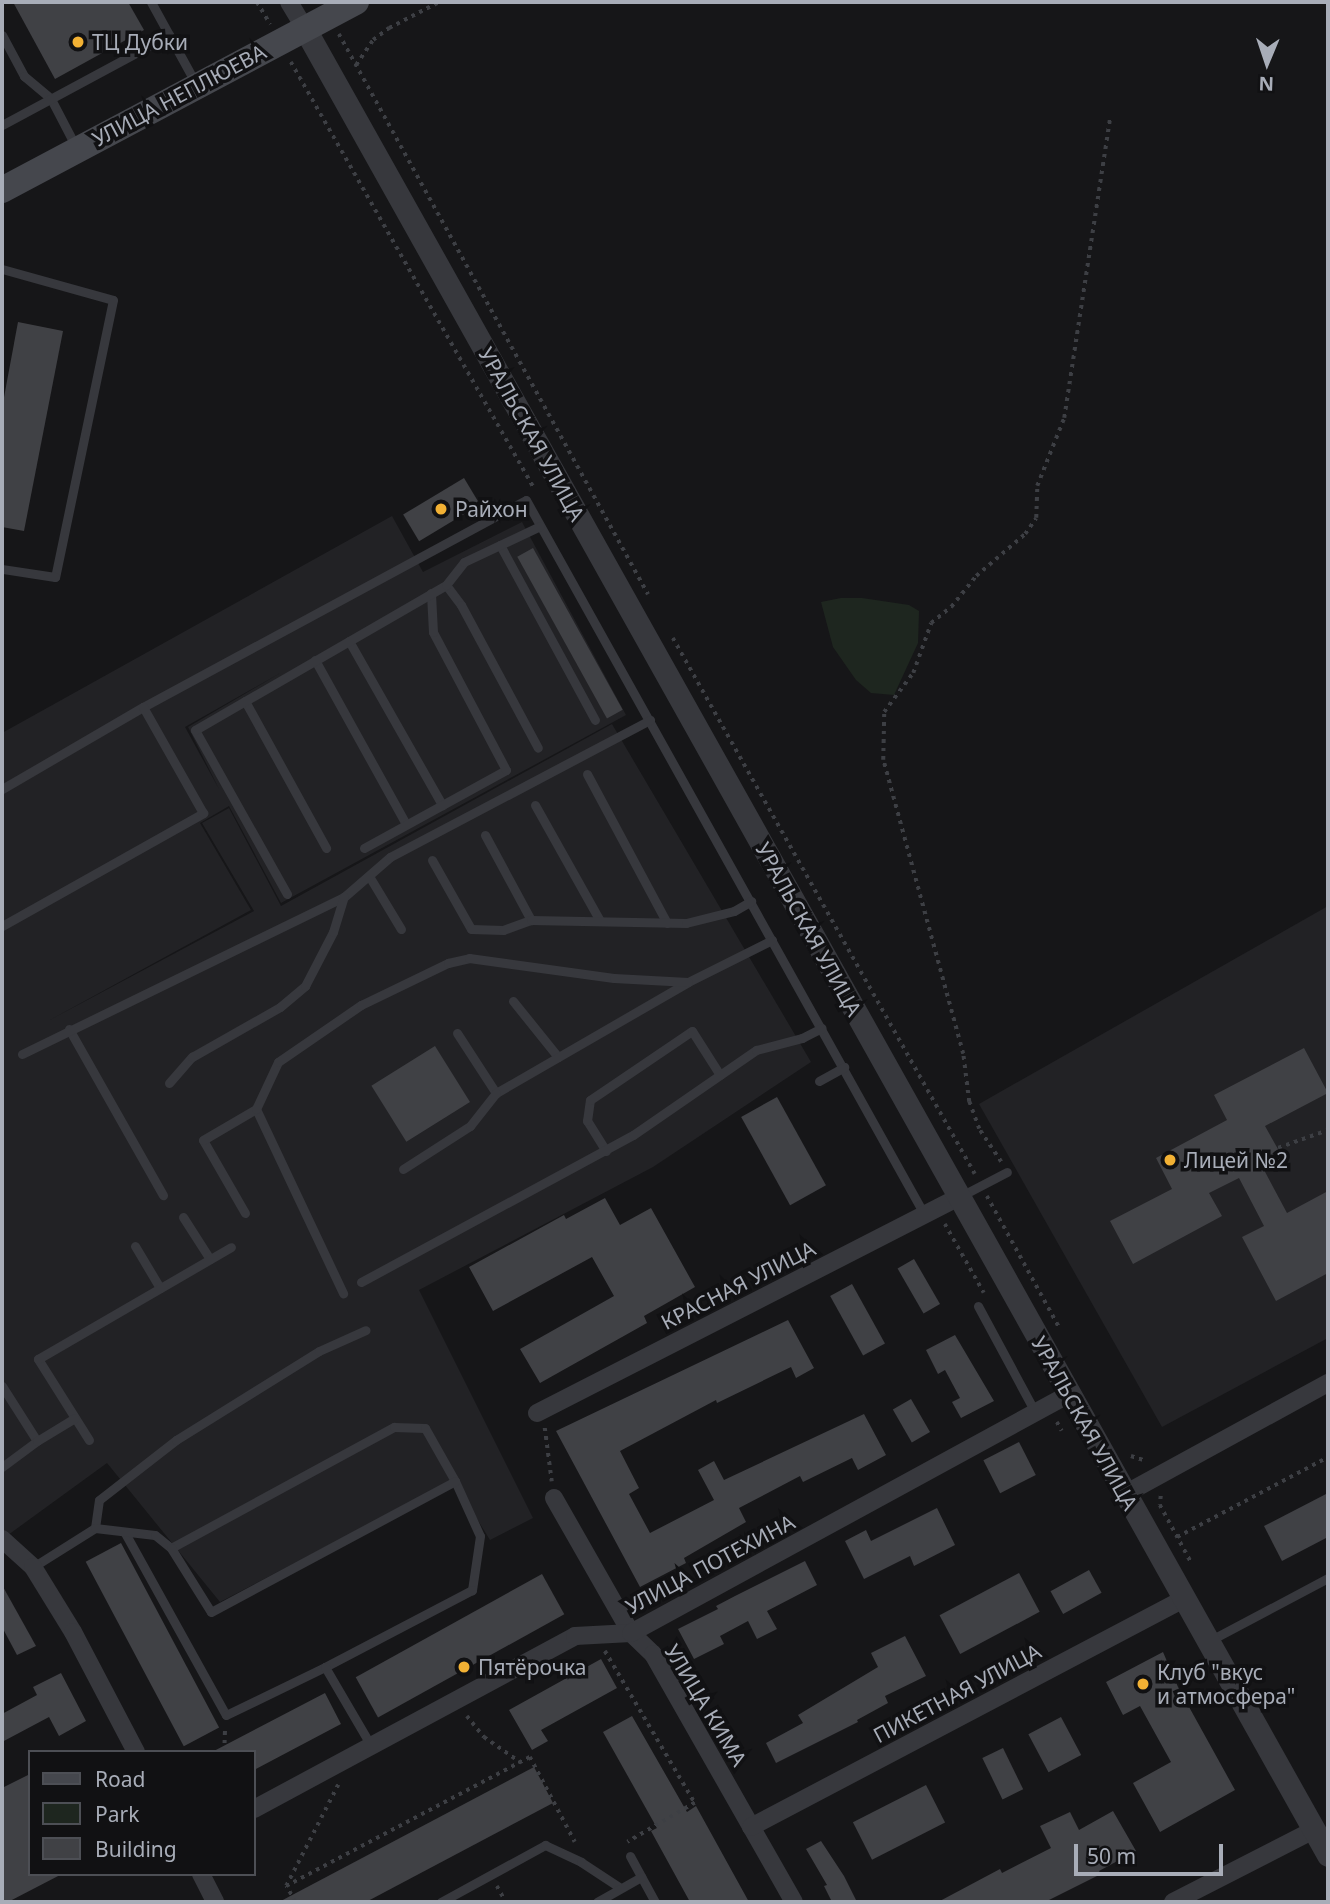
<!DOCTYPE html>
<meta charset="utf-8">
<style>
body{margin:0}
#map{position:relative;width:1330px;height:1904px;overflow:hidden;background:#161618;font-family:"Noto Sans",sans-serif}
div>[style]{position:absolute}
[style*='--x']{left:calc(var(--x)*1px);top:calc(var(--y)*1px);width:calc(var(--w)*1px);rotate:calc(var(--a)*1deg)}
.built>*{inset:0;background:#222225}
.green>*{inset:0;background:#1e261f}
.building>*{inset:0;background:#404145;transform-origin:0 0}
.path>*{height:3.5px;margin-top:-1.75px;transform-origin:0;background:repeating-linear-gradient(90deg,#3d3f44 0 3.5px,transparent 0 8.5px)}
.service>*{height:9px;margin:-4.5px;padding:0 4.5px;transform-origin:4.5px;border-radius:4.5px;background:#37383d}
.minor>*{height:18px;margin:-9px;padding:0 9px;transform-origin:9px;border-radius:9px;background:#37383d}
.tertiary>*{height:23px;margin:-11.5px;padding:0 11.5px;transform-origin:11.5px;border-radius:11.5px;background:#37383d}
.secondary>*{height:26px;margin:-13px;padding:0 13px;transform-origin:13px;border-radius:13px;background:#45474d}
.dots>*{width:19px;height:19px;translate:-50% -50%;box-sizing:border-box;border:4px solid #111113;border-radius:50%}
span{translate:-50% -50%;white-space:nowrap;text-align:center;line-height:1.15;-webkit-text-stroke:7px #111113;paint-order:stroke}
.poi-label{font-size:21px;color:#a8adb8}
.left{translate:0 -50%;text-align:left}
.street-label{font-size:21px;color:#a8adb8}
.frame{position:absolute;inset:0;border:4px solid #a8adb8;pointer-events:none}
.legend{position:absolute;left:28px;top:1750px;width:228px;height:126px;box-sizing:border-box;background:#111113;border:2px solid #4d4f55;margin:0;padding:9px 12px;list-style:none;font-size:21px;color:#a8adb8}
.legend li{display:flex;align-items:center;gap:14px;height:35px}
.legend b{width:35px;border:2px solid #4d4f55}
.north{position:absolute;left:1232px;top:28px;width:70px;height:70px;-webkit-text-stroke:5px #111113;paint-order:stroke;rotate:182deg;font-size:19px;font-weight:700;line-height:28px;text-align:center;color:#a8adb8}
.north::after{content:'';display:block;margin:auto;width:24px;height:32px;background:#a8adb8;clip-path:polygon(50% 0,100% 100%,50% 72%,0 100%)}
.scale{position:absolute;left:1074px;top:1844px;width:149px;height:32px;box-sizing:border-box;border:4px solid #a8adb8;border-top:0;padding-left:9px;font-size:21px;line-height:24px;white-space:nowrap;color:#a8adb8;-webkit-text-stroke:5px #111113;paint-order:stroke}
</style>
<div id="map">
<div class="built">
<i style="clip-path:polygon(evenodd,392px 516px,423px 572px,522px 522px,626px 715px,281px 903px,229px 806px,200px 823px,251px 910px,48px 1021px,254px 911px,202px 823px,229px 808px,281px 906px,612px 724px,811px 1062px,653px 1167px,419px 1290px,533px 1518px,490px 1540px,453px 1480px,220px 1602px,107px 1463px,8px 1535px,2px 1530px,2px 733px,392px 516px,282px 672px,188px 727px,219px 789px,185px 727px,282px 672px)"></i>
<i style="clip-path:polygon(1328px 906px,1328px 1338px,1162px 1427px,979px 1104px)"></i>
</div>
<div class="green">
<i style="clip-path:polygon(841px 598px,862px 598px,909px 605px,919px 611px,918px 643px,894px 695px,871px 693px,856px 680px,833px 647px,821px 602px)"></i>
</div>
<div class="building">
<i style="clip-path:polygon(13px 2px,128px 2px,144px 30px,55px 79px)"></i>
<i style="clip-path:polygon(18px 322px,63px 331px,24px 531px,2px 527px,2px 408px)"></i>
<i style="left:464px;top:478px;width:31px;height:71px;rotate:59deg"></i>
<i style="left:533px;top:548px;width:185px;height:18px;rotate:61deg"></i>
<i style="left:435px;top:1046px;width:66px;height:75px;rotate:58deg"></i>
<i style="clip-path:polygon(1304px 1048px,1328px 1093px,1265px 1126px,1283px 1158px,1263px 1168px,1287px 1213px,1328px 1191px,1328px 1273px,1276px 1301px,1242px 1237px,1264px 1226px,1239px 1178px,1209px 1193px,1222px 1216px,1133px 1264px,1110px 1221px,1172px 1189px,1156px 1158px,1227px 1120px,1214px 1095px)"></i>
<i style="left:777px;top:1097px;width:101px;height:41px;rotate:61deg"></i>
<i style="clip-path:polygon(605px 1198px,620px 1225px,651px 1208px,695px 1287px,644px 1316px,647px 1323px,540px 1383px,520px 1349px,614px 1296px,592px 1257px,493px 1311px,469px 1267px,564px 1215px,566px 1219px)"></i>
<i style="left:914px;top:1259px;width:52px;height:19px;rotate:60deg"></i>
<i style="left:852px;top:1284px;width:68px;height:25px;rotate:61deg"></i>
<i style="clip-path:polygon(788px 1320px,814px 1368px,796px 1378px,791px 1367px,717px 1403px,716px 1400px,620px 1451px,639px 1488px,629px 1494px,650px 1533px,714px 1500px,698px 1470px,714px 1461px,724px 1480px,864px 1414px,886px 1455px,858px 1470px,852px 1458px,803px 1482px,800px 1476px,739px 1508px,746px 1522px,684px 1558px,686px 1563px,640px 1587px,556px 1431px)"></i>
<i style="clip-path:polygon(955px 1335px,994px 1401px,961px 1418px,952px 1402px,960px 1398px,945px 1370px,938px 1374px,926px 1350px)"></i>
<i style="left:911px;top:1399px;width:38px;height:21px;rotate:60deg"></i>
<i style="left:1019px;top:1442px;width:37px;height:40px;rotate:63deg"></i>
<i style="clip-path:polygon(1328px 1493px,1328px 1537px,1282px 1561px,1264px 1526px)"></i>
<i style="clip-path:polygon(937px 1508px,955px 1545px,914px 1566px,910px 1556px,864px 1579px,845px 1541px,866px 1530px,871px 1541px)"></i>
<i style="left:121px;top:1543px;width:209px;height:40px;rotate:62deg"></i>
<i style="clip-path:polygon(805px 1561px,817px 1585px,767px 1611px,777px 1629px,757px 1639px,748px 1621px,720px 1636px,724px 1644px,694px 1659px,678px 1629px,718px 1609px,716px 1606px,735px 1596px)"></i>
<i style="left:1089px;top:1570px;width:26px;height:44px;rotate:61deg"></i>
<i style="left:1019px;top:1573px;width:44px;height:90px;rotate:62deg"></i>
<i style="left:542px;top:1574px;width:46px;height:213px;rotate:61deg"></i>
<i style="clip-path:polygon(2px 1585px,36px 1646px,17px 1655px,2px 1627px)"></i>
<i style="clip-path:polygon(905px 1636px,926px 1676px,885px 1696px,888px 1703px,857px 1720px,858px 1722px,776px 1763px,766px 1743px,803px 1723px,798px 1715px,878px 1667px,871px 1653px)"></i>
<i style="clip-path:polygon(1163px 1652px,1178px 1687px,1235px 1790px,1160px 1832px,1133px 1783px,1171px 1762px,1140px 1706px,1123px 1715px,1106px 1682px)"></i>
<i style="clip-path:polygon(601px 1659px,617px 1688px,541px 1730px,548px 1741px,532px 1750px,509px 1710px)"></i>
<i style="clip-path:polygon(61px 1673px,86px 1721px,59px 1736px,49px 1717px,2px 1742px,2px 1714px,37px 1695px,33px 1687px)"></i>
<i style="clip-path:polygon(325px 1693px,341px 1724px,254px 1770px,254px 1752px,212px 1752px)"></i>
<i style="clip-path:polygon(632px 1716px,687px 1812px,696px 1806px,749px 1902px,690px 1902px,651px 1831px,657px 1828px,603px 1732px)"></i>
<i style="left:1061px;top:1717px;width:43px;height:37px;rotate:62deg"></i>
<i style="left:1003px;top:1748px;width:46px;height:23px;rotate:64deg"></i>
<i style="clip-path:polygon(534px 1767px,553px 1803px,366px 1902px,279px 1902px)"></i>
<i style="clip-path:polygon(30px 1774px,30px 1874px,62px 1874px,8px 1902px,2px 1902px,2px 1788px)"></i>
<i style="left:926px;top:1785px;width:42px;height:82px;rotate:63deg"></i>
<i style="clip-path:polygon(1113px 1811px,1136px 1851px,1099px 1871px,1101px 1874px,1045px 1902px,938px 1902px,1000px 1869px,1002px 1873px,1051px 1848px,1040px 1826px,1070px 1812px,1079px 1830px)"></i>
<i style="clip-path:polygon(821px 1841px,844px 1876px,857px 1902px,832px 1902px,824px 1886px,827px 1885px,806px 1849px)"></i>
</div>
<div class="path">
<i style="--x:257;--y:2;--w:26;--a:59"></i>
<i style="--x:339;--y:34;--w:640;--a:61.11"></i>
<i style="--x:291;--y:62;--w:492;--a:60.3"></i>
<i style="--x:356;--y:65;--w:30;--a:-56"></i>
<i style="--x:373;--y:40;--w:20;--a:-37"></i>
<i style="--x:389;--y:28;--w:56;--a:-27.5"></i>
<i style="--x:673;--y:638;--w:615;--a:60.6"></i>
<i style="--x:1278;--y:1148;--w:53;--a:-19.8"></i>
<i style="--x:1001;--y:1162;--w:40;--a:-124"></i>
<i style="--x:979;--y:1129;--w:29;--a:-110"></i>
<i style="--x:969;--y:1102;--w:48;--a:-97.1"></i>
<i style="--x:963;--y:1054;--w:305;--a:-105.2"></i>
<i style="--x:883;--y:760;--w:48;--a:-88.8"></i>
<i style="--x:884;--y:712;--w:49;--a:-53.4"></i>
<i style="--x:913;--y:673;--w:53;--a:-70.2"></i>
<i style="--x:931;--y:623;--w:26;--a:-39"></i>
<i style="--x:951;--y:607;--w:40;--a:-51"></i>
<i style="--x:976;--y:576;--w:65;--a:-40.6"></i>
<i style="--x:1025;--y:534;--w:19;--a:-55"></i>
<i style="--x:1036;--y:518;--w:32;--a:-88"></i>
<i style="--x:1037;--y:486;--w:73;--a:-68.3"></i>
<i style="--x:1064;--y:418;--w:303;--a:-81.3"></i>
<i style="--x:987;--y:1196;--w:149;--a:61.2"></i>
<i style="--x:945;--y:1224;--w:79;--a:60.5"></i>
<i style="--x:1057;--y:1422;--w:10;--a:61"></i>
<i style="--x:545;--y:1428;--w:54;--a:82.6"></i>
<i style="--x:1131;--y:1456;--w:16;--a:18"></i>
<i style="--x:1161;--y:1496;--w:9;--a:96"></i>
<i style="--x:1160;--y:1505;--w:67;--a:61.5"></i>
<i style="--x:1177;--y:1537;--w:171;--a:-27.9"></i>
<i style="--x:605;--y:1651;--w:177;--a:59.4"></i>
<i style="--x:695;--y:1803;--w:78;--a:149.8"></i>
<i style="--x:467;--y:1716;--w:27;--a:51"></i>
<i style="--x:484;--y:1737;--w:44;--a:34.8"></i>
<i style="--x:224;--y:1752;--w:23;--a:-88"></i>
<i style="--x:286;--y:1886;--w:276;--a:-27.9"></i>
<i style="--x:530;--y:1757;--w:96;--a:62.1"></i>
<i style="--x:497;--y:1886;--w:18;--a:61"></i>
<i style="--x:295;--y:1902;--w:18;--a:-119"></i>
<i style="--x:286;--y:1886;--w:114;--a:-62.8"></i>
</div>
<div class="service">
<i style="--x:151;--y:2;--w:91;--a:61.2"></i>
<i style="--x:2;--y:35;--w:47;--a:61.8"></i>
<i style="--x:24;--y:76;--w:35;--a:40"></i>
<i style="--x:51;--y:99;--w:56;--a:62.5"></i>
<i style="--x:2;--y:125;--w:190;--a:-28.3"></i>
<i style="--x:2;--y:269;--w:115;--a:15.6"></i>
<i style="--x:113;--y:300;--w:283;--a:101.8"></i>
<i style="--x:55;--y:577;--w:54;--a:-171.4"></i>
<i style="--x:500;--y:545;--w:199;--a:61.5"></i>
<i style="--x:446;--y:585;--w:25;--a:53"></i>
<i style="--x:461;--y:605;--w:162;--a:61.7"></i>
<i style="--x:349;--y:641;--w:189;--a:60.4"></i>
<i style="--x:315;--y:660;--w:188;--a:61"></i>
<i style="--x:245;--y:701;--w:168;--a:61.1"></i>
<i style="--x:587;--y:774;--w:169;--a:61.8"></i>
<i style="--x:2;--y:789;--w:163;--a:-30.2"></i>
<i style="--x:143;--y:707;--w:435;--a:-28.4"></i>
<i style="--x:526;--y:500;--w:817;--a:60.86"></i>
<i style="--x:535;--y:805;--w:133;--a:60.7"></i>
<i style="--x:485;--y:835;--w:97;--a:61.6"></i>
<i style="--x:364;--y:848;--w:162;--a:-28.8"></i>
<i style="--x:506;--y:770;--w:156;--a:-117.9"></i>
<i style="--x:433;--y:632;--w:39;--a:-93"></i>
<i style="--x:432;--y:860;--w:79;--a:60.5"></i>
<i style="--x:471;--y:929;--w:32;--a:2"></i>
<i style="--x:503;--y:930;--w:30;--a:-20"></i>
<i style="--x:531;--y:920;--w:155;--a:1.1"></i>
<i style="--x:686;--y:923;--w:49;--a:-14"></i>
<i style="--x:734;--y:911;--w:20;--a:-30"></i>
<i style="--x:369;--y:876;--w:62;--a:58.9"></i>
<i style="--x:287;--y:894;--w:188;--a:-119.3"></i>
<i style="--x:195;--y:730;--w:290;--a:-30"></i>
<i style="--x:446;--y:585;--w:29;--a:-52"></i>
<i style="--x:464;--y:562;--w:84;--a:-25.3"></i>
<i style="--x:2;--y:926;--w:231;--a:-29.3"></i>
<i style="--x:203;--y:813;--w:122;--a:-119.5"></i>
<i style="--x:513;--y:1001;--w:72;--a:51.2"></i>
<i style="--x:69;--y:1029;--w:191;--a:60.5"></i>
<i style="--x:457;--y:1033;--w:72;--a:57"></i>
<i style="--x:496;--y:1093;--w:222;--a:-30"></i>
<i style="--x:688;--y:982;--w:94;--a:-26.6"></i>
<i style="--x:22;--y:1054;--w:358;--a:-26"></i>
<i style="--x:344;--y:897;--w:61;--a:-41"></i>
<i style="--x:390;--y:857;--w:294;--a:-27.8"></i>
<i style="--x:819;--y:1081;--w:29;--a:-29"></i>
<i style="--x:169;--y:1083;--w:35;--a:-49"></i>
<i style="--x:192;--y:1057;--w:101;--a:-29.6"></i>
<i style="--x:280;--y:1007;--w:33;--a:-40"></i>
<i style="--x:305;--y:986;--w:61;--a:-62.6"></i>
<i style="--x:333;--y:932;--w:37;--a:-73"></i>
<i style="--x:256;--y:1109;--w:204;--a:64.7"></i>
<i style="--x:606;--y:1151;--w:36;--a:-122"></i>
<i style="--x:587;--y:1121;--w:21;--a:-82"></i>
<i style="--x:590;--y:1100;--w:123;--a:-34.1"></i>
<i style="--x:692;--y:1031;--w:52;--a:57.5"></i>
<i style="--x:403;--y:1169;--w:80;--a:-32.7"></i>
<i style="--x:470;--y:1126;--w:42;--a:-51.8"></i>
<i style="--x:959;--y:1197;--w:54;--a:-27.5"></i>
<i style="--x:245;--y:1213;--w:84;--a:-119.9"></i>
<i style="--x:203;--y:1140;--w:61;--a:-30.3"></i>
<i style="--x:256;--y:1109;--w:52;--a:-64.9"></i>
<i style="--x:278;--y:1062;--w:101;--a:-34.5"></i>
<i style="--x:361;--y:1005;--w:97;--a:-25.8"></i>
<i style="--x:448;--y:963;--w:22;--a:-13"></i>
<i style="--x:469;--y:958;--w:146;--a:7.9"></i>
<i style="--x:614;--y:978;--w:74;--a:3.1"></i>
<i style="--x:183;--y:1217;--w:50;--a:57.3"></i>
<i style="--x:135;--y:1246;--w:49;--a:59.2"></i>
<i style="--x:361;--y:1282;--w:309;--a:-28.4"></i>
<i style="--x:633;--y:1135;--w:150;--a:-34.6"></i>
<i style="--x:756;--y:1050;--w:48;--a:-14.6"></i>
<i style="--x:802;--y:1038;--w:22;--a:-27"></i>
<i style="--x:978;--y:1306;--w:120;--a:61.7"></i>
<i style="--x:2;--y:1386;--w:65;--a:57.5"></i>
<i style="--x:37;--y:1441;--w:44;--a:143.4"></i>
<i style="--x:89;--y:1440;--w:96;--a:-122.2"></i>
<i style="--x:38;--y:1359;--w:223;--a:-30.1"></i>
<i style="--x:37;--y:1441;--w:44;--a:-31.2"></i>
<i style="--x:95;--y:1528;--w:28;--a:-82"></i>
<i style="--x:99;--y:1500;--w:98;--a:-37.9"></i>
<i style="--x:176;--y:1440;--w:168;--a:-31.9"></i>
<i style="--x:319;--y:1351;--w:51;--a:-24.1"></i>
<i style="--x:125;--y:1533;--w:208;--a:61"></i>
<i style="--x:226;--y:1715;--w:110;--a:-25.9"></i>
<i style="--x:171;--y:1548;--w:254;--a:-28.5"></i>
<i style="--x:394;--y:1427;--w:31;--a:2"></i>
<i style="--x:425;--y:1428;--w:61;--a:60.5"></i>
<i style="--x:455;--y:1481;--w:60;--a:65.6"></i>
<i style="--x:480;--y:1536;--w:55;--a:98.4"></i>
<i style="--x:472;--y:1590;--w:166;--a:152.4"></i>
<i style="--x:325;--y:1667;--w:89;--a:59.7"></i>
<i style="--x:33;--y:1567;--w:73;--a:-32.2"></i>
<i style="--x:95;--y:1528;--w:60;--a:6.7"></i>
<i style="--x:155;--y:1535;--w:21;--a:39"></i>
<i style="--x:171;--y:1548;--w:75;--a:58"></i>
<i style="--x:211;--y:1612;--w:277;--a:-28.2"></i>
<i style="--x:1209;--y:1641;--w:135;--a:-27.9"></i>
<i style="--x:630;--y:1856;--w:52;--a:61.5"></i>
<i style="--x:441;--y:1902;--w:119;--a:-28.7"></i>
<i style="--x:545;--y:1845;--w:40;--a:25"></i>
<i style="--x:581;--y:1862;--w:45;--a:33.3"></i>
<i style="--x:597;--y:1902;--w:51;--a:-29.6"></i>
</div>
<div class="minor">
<i style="--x:289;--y:2;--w:31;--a:59"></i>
<i style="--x:537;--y:1413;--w:474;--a:-27.1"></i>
<i style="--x:1125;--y:1494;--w:231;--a:-28.7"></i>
<i style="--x:554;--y:1498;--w:155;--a:60.3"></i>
<i style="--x:631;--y:1633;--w:30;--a:44"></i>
<i style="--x:653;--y:1654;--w:285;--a:60.4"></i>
<i style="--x:2;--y:1539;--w:42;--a:42.1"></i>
<i style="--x:33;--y:1567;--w:76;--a:58.4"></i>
<i style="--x:73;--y:1632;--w:136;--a:62.3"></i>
<i style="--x:254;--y:1809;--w:365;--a:-28.3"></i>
<i style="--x:575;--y:1636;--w:56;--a:-3.1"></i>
<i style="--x:631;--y:1633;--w:499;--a:-28.6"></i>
<i style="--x:751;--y:1827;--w:489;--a:-27.8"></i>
<i style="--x:201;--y:1874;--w:31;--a:63"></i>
<i style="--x:1173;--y:1902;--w:158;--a:-27.1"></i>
</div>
<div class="tertiary">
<i style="--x:305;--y:29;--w:2093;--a:60.74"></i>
</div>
<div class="secondary">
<i style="--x:2;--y:190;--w:401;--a:-28"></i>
</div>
<div class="dots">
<i style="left:78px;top:42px;background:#f2b134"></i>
<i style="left:441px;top:509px;background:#f2b134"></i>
<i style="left:1170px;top:1160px;background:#f2b134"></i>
<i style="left:464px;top:1667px;background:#f2b134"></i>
<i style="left:1143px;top:1684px;background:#f2b134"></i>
</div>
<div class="poi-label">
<span class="left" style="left:92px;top:42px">ТЦ Дубки</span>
<span class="left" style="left:455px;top:509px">Райхон</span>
<span class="left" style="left:1184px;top:1160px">Лицей №2</span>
<span class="left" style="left:478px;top:1667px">Пятёрочка</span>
<span class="left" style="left:1157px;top:1684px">Клуб "вкус<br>и атмосфера"</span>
</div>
<div class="street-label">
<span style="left:179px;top:95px;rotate:-28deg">УЛИЦА НЕПЛЮЕВА</span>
<span style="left:532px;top:434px;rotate:61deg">УРАЛЬСКАЯ УЛИЦА</span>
<span style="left:809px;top:929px;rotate:61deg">УРАЛЬСКАЯ УЛИЦА</span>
<span style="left:738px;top:1285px;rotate:-27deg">КРАСНАЯ УЛИЦА</span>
<span style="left:1085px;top:1423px;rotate:61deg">УРАЛЬСКАЯ УЛИЦА</span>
<span style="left:710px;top:1564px;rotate:-28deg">УЛИЦА ПОТЕХИНА</span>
<span style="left:957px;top:1693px;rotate:-28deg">ПИКЕТНАЯ УЛИЦА</span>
<span style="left:706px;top:1705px;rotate:59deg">УЛИЦА КИМА</span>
</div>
<div class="frame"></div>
<ul class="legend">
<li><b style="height:9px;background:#45474d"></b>Road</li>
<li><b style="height:19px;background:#1e261f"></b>Park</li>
<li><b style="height:19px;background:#404145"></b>Building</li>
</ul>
<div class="north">N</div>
<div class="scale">50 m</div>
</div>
